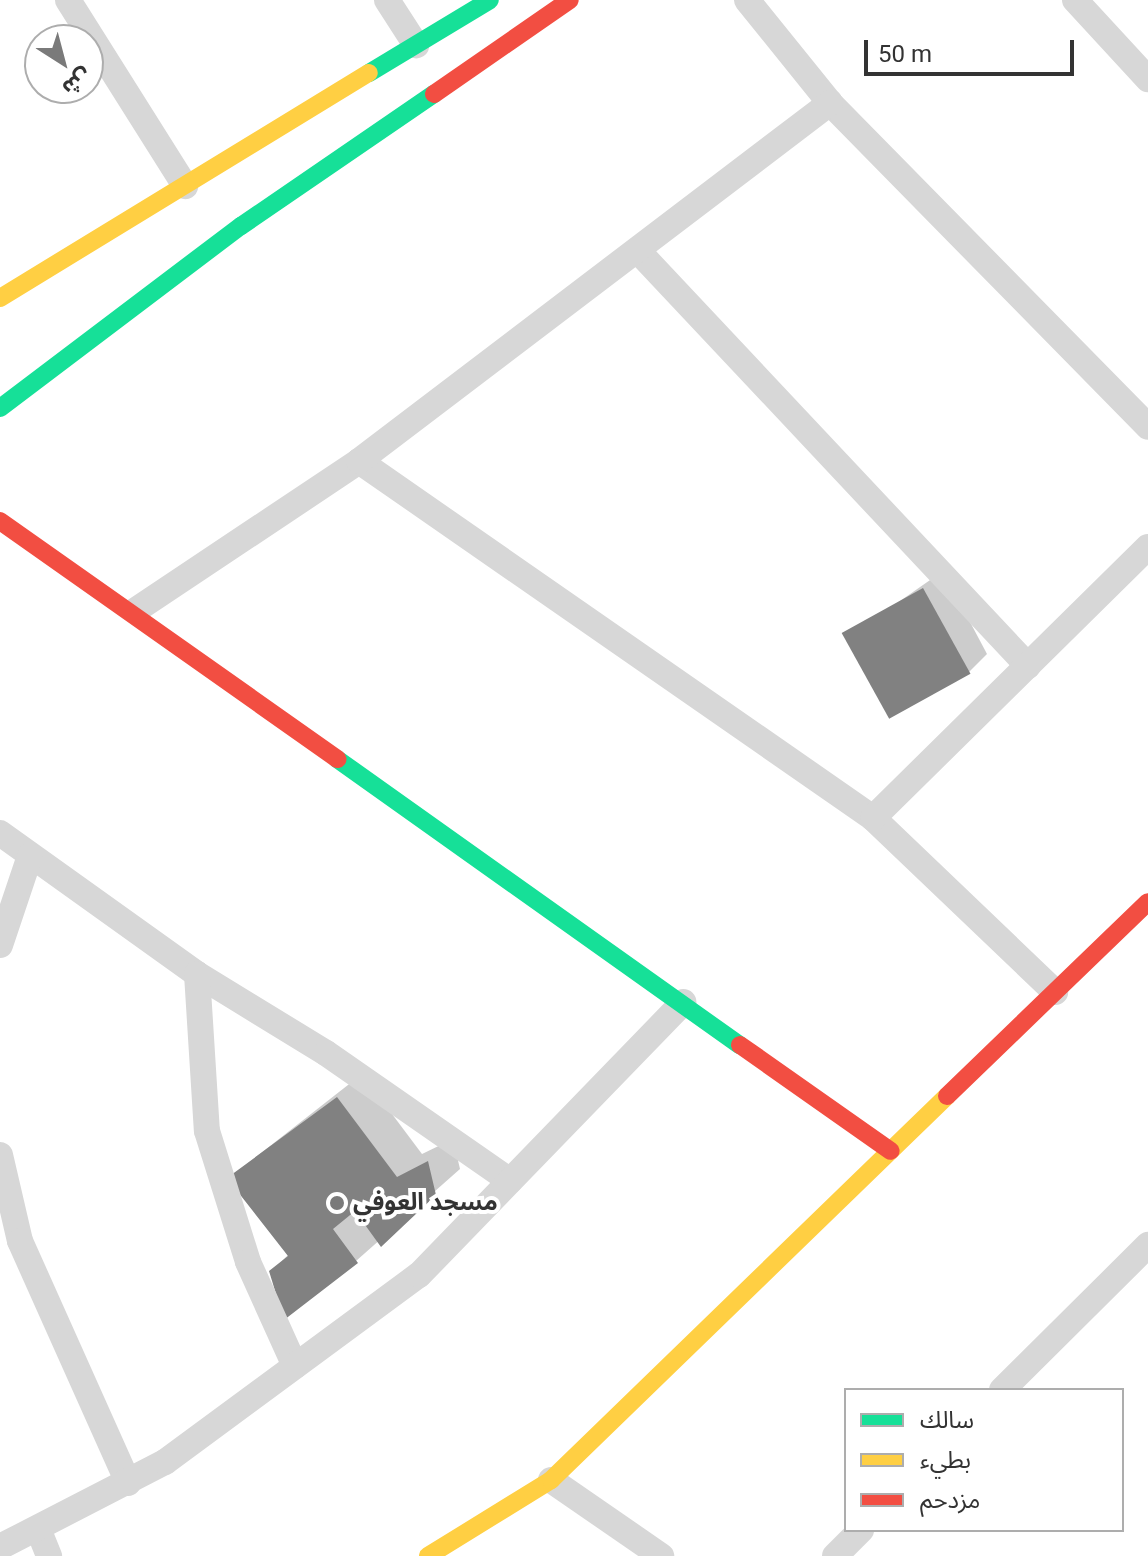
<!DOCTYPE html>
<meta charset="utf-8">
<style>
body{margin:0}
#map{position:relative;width:1148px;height:1556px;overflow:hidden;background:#fff;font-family:Roboto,"Noto Sans Arabic",sans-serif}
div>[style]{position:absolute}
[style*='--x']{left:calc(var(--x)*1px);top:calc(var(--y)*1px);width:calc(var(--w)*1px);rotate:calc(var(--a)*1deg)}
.shadow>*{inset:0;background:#0003}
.building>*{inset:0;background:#818181;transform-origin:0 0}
.street>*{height:26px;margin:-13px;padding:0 13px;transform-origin:13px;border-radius:13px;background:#d7d7d7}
.fast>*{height:18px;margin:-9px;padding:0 9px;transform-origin:9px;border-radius:9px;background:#16e098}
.slow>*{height:18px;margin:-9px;padding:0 9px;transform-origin:9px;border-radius:9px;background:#ffcf43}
.jam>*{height:18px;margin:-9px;padding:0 9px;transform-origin:9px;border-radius:9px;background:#f24e42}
.dots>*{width:22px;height:22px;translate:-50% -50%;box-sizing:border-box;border:4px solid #fff;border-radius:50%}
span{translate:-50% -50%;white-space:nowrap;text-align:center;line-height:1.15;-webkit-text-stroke:8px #fff;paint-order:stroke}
.poi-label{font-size:24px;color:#333;font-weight:700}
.left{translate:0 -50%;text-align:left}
.legend{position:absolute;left:844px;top:1388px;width:280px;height:144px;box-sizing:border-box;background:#fff;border:2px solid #adadad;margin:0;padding:10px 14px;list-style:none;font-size:24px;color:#333}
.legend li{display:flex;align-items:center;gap:16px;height:40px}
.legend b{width:40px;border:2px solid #adadad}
.north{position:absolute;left:24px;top:24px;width:80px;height:80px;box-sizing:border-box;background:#fff;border:2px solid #adadad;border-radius:50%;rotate:144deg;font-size:22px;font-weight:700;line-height:32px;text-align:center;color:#333}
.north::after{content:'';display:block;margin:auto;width:28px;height:36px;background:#7a7a7a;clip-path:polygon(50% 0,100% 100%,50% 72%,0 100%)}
.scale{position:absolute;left:864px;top:40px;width:210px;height:36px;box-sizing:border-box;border:4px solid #333;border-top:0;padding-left:10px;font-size:24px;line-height:28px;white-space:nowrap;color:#333;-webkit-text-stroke:6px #fff;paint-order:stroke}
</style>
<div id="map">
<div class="shadow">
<i style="clip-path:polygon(943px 571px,987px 654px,968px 673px,847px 638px)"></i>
<i style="clip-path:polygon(362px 1074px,422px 1154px,453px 1139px,460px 1169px,356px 1261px,271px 1272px,289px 1254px,229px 1178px)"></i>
</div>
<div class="building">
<i style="left:923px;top:588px;width:98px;height:93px;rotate:61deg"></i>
<i style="clip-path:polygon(337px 1097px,397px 1177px,428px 1161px,436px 1195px,381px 1247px,355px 1211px,333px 1229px,358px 1263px,284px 1320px,269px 1271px,288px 1256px,227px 1178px)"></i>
</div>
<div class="street">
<i style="--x:68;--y:0;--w:220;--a:57.8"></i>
<i style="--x:387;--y:0;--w:54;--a:57.2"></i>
<i style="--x:747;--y:0;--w:132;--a:51.1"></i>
<i style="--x:830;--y:103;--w:454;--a:45.5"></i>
<i style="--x:1075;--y:0;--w:108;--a:47.3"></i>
<i style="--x:639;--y:252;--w:568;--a:46.78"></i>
<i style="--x:359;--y:461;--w:626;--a:34.78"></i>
<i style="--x:873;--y:818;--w:252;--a:43.7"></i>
<i style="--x:136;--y:610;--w:268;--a:-33.7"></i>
<i style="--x:359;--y:461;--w:592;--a:-37.24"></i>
<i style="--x:873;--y:818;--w:386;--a:-44.6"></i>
<i style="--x:0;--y:833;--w:242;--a:35.6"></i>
<i style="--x:197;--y:974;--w:151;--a:31.5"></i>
<i style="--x:326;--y:1053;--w:224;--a:34.8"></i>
<i style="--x:0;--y:945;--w:94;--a:-71.4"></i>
<i style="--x:197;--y:974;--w:157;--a:86.4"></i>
<i style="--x:207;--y:1131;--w:137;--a:72.6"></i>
<i style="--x:248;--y:1262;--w:114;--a:65.7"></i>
<i style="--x:0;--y:1155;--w:88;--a:76.9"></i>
<i style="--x:20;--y:1241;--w:265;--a:65.9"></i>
<i style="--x:1002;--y:1390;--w:206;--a:-44.8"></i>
<i style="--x:551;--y:1480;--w:134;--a:34.6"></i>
<i style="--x:39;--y:1531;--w:27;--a:68"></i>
<i style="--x:0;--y:1547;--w:186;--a:-27.3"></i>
<i style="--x:165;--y:1462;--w:315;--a:-36.4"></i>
<i style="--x:419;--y:1275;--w:380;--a:-45.9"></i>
<i style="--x:835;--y:1556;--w:37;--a:-45"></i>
</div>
<div class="fast">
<i style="--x:369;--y:73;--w:141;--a:-31.1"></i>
<i style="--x:0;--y:408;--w:302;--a:-37.1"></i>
<i style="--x:241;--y:226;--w:234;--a:-34.4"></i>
<i style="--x:337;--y:759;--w:494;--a:35.4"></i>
</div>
<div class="slow">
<i style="--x:0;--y:298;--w:432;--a:-31.4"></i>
<i style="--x:428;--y:1556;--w:145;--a:-31.7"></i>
<i style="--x:551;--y:1480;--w:552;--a:-44.12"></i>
</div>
<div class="jam">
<i style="--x:434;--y:94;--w:165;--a:-34.7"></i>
<i style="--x:0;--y:521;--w:413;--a:35.2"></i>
<i style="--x:740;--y:1045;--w:184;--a:35.1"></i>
<i style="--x:947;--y:1096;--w:279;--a:-44"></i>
</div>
<div class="dots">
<i style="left:337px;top:1203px;background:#7a7a7a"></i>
</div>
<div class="poi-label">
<span class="left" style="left:353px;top:1203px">مسجد العوفي</span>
</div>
<ul class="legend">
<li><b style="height:10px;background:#16e098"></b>سالك</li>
<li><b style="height:10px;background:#ffcf43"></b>بطيء</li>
<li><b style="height:10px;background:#f24e42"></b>مزدحم</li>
</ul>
<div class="north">ش</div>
<div class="scale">50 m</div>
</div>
